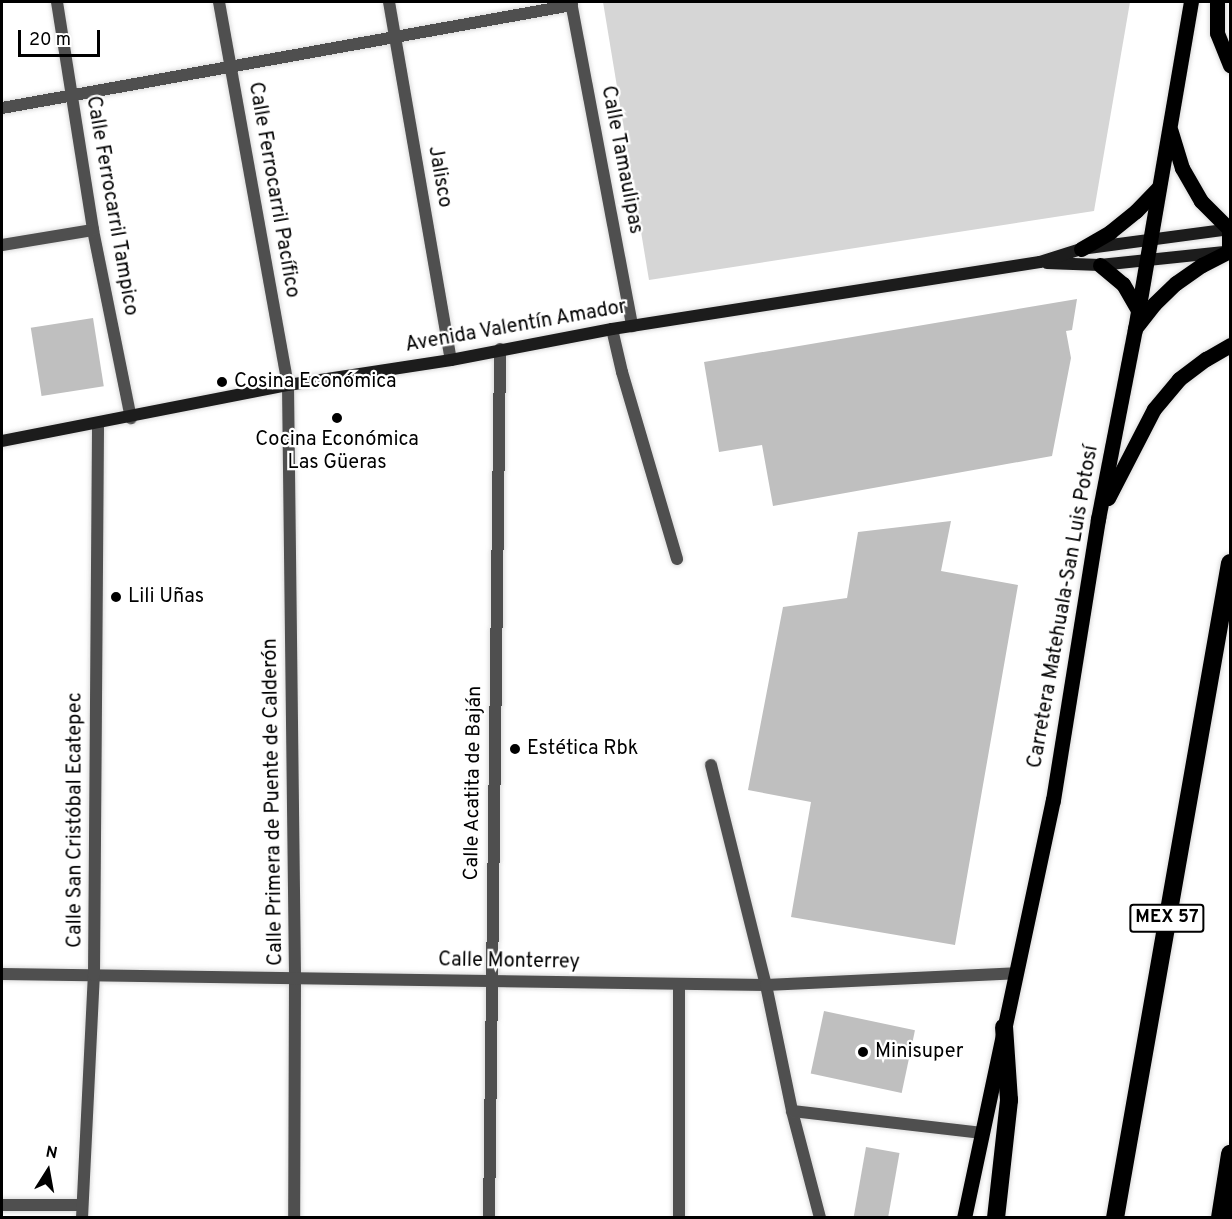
<!DOCTYPE html>
<meta charset="utf-8">
<style>
body{margin:0}
#map{position:relative;width:1232px;height:1219px;overflow:hidden;background:#fff;font-family:Overpass,sans-serif}
div>[style]{position:absolute}
[style*='--x']{left:calc(var(--x)*1px);top:calc(var(--y)*1px);width:calc(var(--w)*1px);rotate:calc(var(--a)*1deg)}
.green>*{inset:0;background:#d6d6d6}
.building>*{inset:0;background:#bfbfbf;transform-origin:0 0}
.roads{filter:drop-shadow(0 0 2px #dbdbdb) drop-shadow(0 0 2px #dbdbdb)}
.lane>*{height:12px;margin:-6px;padding:0 6px;transform-origin:6px;border-radius:6px;background:#4f4f4f}
.street>*{height:12px;margin:-6px;padding:0 6px;transform-origin:6px;border-radius:6px;background:#4f4f4f}
.secondary>*{height:12px;margin:-6px;padding:0 6px;transform-origin:6px;border-radius:6px;background:#1c1c1c}
.primary>*{height:15px;margin:-7.5px;padding:0 7.5px;transform-origin:7.5px;border-radius:7.5px;background:#000}
.highway>*{height:18px;margin:-9px;padding:0 9px;transform-origin:9px;border-radius:9px;background:#000}
.dots>*{width:16px;height:16px;translate:-50% -50%;box-sizing:border-box;border:3px solid #fff;border-radius:50%}
span{translate:-50% -50%;white-space:nowrap;text-align:center;line-height:1.15;-webkit-text-stroke:4.5px #fff;paint-order:stroke}
.shield-label span{padding:2px 4px;background:#fff;border:2px solid;border-radius:4px;-webkit-text-stroke-width:0}
.shield-label{font-size:18px;color:#000;font-weight:700}
.street-label{font-size:20px;color:#000}
.poi-label{font-size:20px;color:#000}
.left{translate:0 -50%;text-align:left}
.frame{position:absolute;inset:0;border:3px solid #000;pointer-events:none}
.north{position:absolute;left:18px;top:1141px;width:60px;height:60px;-webkit-text-stroke:4px #fff;paint-order:stroke;rotate:11deg;font-size:16px;font-weight:700;line-height:24px;text-align:center;color:#000}
.north::after{content:'';display:block;margin:auto;width:21px;height:27px;background:#000;clip-path:polygon(50% 0,100% 100%,50% 72%,0 100%)}
.scale{position:absolute;left:18px;top:30px;width:82px;height:27px;box-sizing:border-box;border:3px solid #000;border-top:0;padding-left:8px;font-size:18px;line-height:21px;white-space:nowrap;color:#000;-webkit-text-stroke:4px #fff;paint-order:stroke}
</style>
<div id="map">
<div class="green">
<i style="clip-path:polygon(603px 2px,1130px 2px,1094px 211px,649px 280px)"></i>
</div>
<div class="building">
<i style="clip-path:polygon(1077px 299px,1072px 330px,1066px 331px,1071px 358px,1052px 456px,773px 506px,762px 445px,719px 452px,704px 362px)"></i>
<i style="left:93px;top:318px;width:69px;height:63px;rotate:81deg"></i>
<i style="clip-path:polygon(951px 521px,941px 571px,1018px 585px,955px 945px,791px 917px,811px 802px,748px 790px,783px 607px,847px 598px,858px 532px)"></i>
<i style="left:824px;top:1011px;width:93px;height:64px;rotate:12deg"></i>
<i style="left:866px;top:1147px;width:34px;height:72px;rotate:10deg"></i>
</div>
<div class="roads">
<div class="lane">
<i style="--x:612;--y:329;--w:44;--a:76.9"></i>
<i style="--x:622;--y:372;--w:195;--a:73.6"></i>
<i style="--x:711;--y:765;--w:227;--a:76"></i>
<i style="--x:766;--y:985;--w:129;--a:78.3"></i>
<i style="--x:792;--y:1111;--w:111;--a:75.3"></i>
<i style="--x:792;--y:1111;--w:190;--a:6.6"></i>
</div>
<div class="street">
<i style="--x:57;--y:2;--w:231;--a:81"></i>
<i style="--x:93;--y:230;--w:192;--a:78.6"></i>
<i style="--x:219;--y:2;--w:389;--a:79.8"></i>
<i style="--x:288;--y:385;--w:593;--a:89.32"></i>
<i style="--x:295;--y:978;--w:240;--a:90.2"></i>
<i style="--x:389;--y:2;--w:363;--a:80.2"></i>
<i style="--x:571;--y:2;--w:330;--a:79.3"></i>
<i style="--x:2;--y:108;--w:579;--a:-10.24"></i>
<i style="--x:2;--y:245;--w:92;--a:-9.4"></i>
<i style="--x:2;--y:974;--w:764;--a:0.82"></i>
<i style="--x:766;--y:985;--w:250;--a:-2.7"></i>
<i style="--x:679;--y:984;--w:234;--a:90"></i>
<i style="--x:2;--y:1205;--w:80;--a:0"></i>
<i style="--x:82;--y:1218;--w:243;--a:-87.2"></i>
<i style="--x:94;--y:975;--w:552;--a:-89.58"></i>
<i style="--x:489;--y:1218;--w:869;--a:-89.27"></i>
</div>
<div class="secondary">
<i style="--x:1047;--y:263;--w:53;--a:2.2"></i>
<i style="--x:1100;--y:265;--w:125;--a:-6"></i>
<i style="--x:2;--y:441;--w:291;--a:-11.1"></i>
<i style="--x:288;--y:385;--w:165;--a:-8.7"></i>
<i style="--x:451;--y:360;--w:164;--a:-10.9"></i>
<i style="--x:612;--y:329;--w:433;--a:-8.9"></i>
<i style="--x:1040;--y:262;--w:43;--a:-17.6"></i>
<i style="--x:1081;--y:249;--w:150;--a:-7.6"></i>
</div>
<div class="primary">
<i style="--x:1217;--y:2;--w:31;--a:90"></i>
<i style="--x:1217;--y:33;--w:35;--a:68"></i>
<i style="--x:1081;--y:249;--w:34;--a:-30"></i>
<i style="--x:1110;--y:232;--w:33;--a:-39"></i>
<i style="--x:1136;--y:211;--w:32;--a:-46"></i>
<i style="--x:1100;--y:265;--w:30;--a:40"></i>
<i style="--x:1123;--y:284;--w:30;--a:60"></i>
<i style="--x:1137;--y:326;--w:28;--a:-52"></i>
<i style="--x:1154;--y:304;--w:30;--a:-44"></i>
<i style="--x:1176;--y:283;--w:32;--a:-35"></i>
<i style="--x:1202;--y:265;--w:30;--a:-27"></i>
<i style="--x:1229;--y:251;--w:22;--a:-90"></i>
<i style="--x:1229;--y:229;--w:40;--a:-135"></i>
<i style="--x:1201;--y:201;--w:38;--a:-120"></i>
<i style="--x:1182;--y:168;--w:39;--a:-107"></i>
<i style="--x:1108;--y:498;--w:100;--a:-62.7"></i>
<i style="--x:1154;--y:409;--w:39;--a:-50"></i>
<i style="--x:1179;--y:379;--w:34;--a:-37"></i>
<i style="--x:1206;--y:359;--w:28;--a:-30"></i>
<i style="--x:964;--y:1218;--w:427;--a:-78"></i>
<i style="--x:1053;--y:800;--w:285;--a:-80.9"></i>
<i style="--x:1098;--y:519;--w:194;--a:-79"></i>
<i style="--x:1135;--y:329;--w:332;--a:-80.3"></i>
</div>
<div class="highway">
<i style="--x:996;--y:1218;--w:119;--a:-83.7"></i>
<i style="--x:1009;--y:1100;--w:73;--a:-93.9"></i>
<i style="--x:1115;--y:1218;--w:665;--a:-80.04"></i>
<i style="--x:1220;--y:1218;--w:65;--a:-81.1"></i>
</div>
</div>
<div class="dots">
<i style="left:222px;top:382px;background:#000"></i>
<i style="left:337px;top:418px;background:#000"></i>
<i style="left:116px;top:597px;background:#000"></i>
<i style="left:515px;top:749px;background:#000"></i>
<i style="left:863px;top:1052px;background:#000"></i>
</div>
<div class="shield-label">
<span style="left:1167px;top:918px">MEX 57</span>
</div>
<div class="street-label">
<span style="left:621px;top:160px;rotate:79deg">Calle Tamaulipas</span>
<span style="left:439px;top:177px;rotate:80deg">Jalisco</span>
<span style="left:273px;top:190px;rotate:80deg">Calle Ferrocarril Pacífico</span>
<span style="left:111px;top:206px;rotate:80deg">Calle Ferrocarril Tampico</span>
<span style="left:516px;top:327px;rotate:-10deg">Avenida Valentín Amador</span>
<span style="left:1064px;top:607px;rotate:-80deg">Carretera Matehuala-San Luis Potosí</span>
<span style="left:474px;top:783px;rotate:-89deg">Calle Acatita de Baján</span>
<span style="left:274px;top:802px;rotate:-91deg">Calle Primera de Puente de Calderón</span>
<span style="left:76px;top:820px;rotate:-90deg">Calle San Cristóbal Ecatepec</span>
<span style="left:509px;top:962px;rotate:1deg">Calle Monterrey</span>
</div>
<div class="poi-label">
<span class="left" style="left:234px;top:382px">Cosina Económica</span>
<span style="left:337px;top:452px">Cocina Económica<br>Las Güeras</span>
<span class="left" style="left:128px;top:597px">Lili Uñas</span>
<span class="left" style="left:527px;top:749px">Estética Rbk</span>
<span class="left" style="left:875px;top:1052px">Minisuper</span>
</div>
<div class="frame"></div>
<div class="north">N</div>
<div class="scale">20 m</div>
</div>
